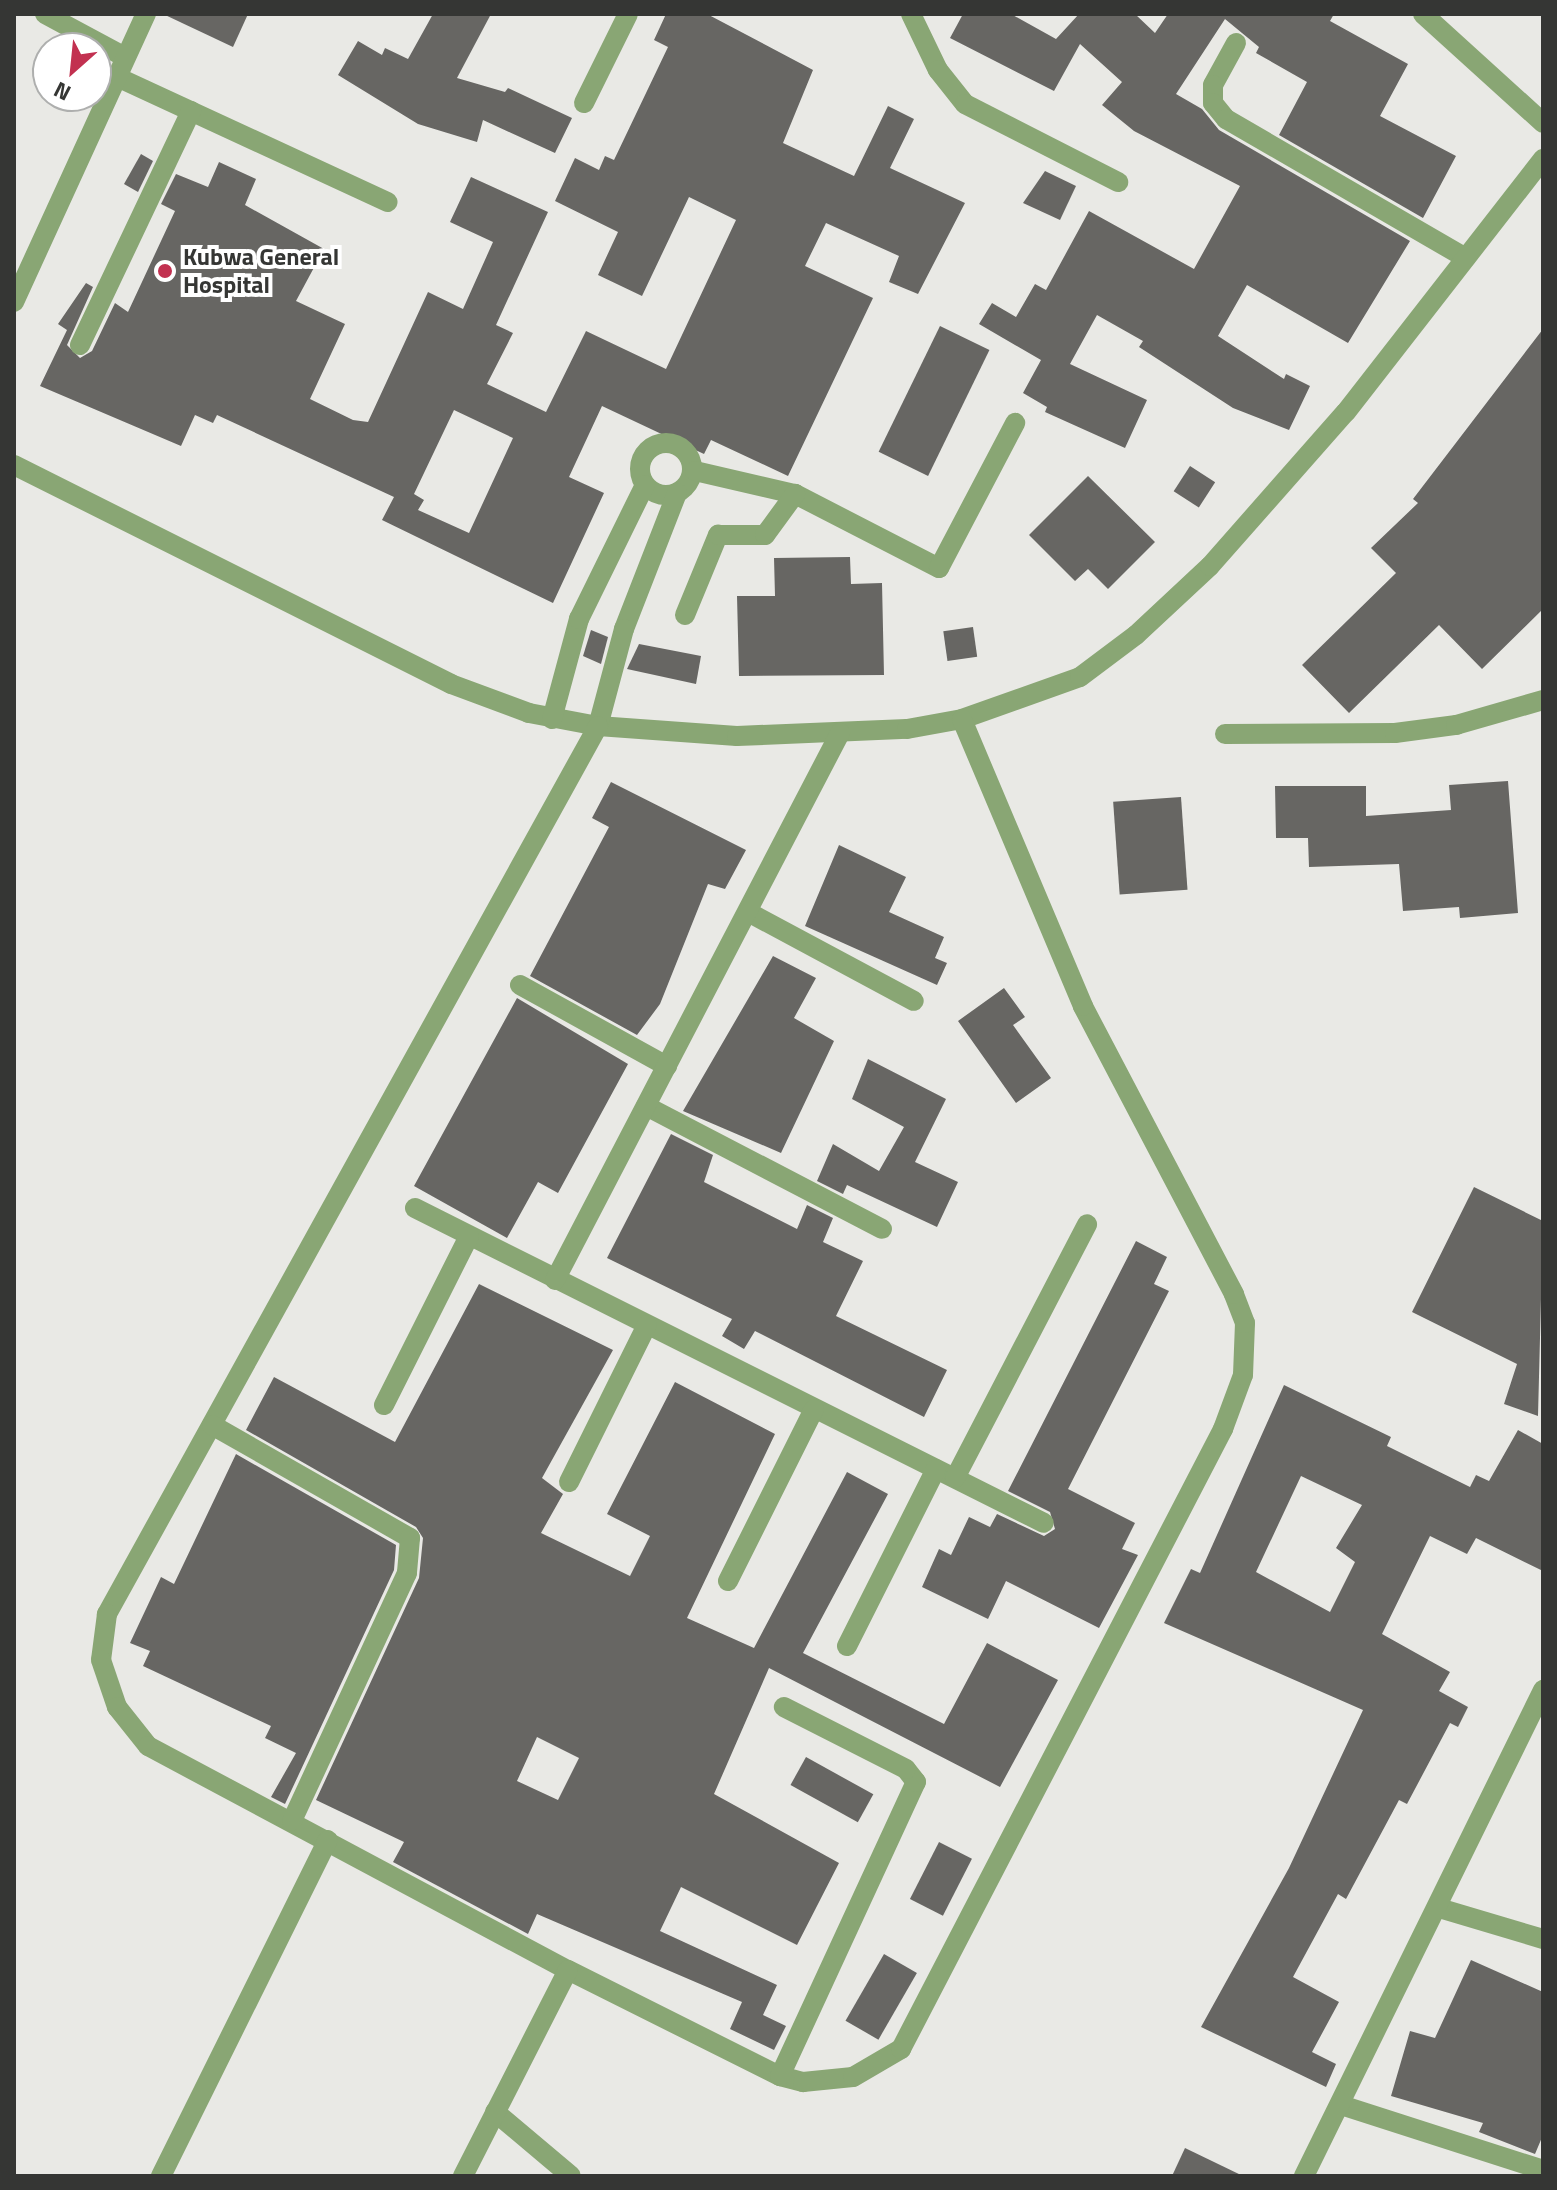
<!DOCTYPE html>
<style>
body{margin:0}
#map{position:relative;width:1557px;height:2190px;overflow:hidden;background:#e9e9e5;font-family:"Titillium Web",sans-serif}
div>[style]{position:absolute}
[style*='--x']{left:calc(var(--x)*1px);top:calc(var(--y)*1px);width:calc(var(--w)*1px);rotate:calc(var(--a)*1deg)}
.building>*{inset:0;background:#676663;transform-origin:0 0}
.minor>*{height:20px;margin:-10px;padding:0 10px;transform-origin:10px;border-radius:10px;background:#89a674}
.minor>.ring{margin:-10px;padding:0;box-sizing:content-box;background:none;border:20px solid #89a674;border-radius:50%}
.dots>*{width:22px;height:22px;translate:-50% -50%;box-sizing:border-box;border:4px solid #fff;border-radius:50%}
span{translate:-50% -50%;white-space:nowrap;text-align:center;line-height:1.15;-webkit-text-stroke:8px #fff;paint-order:stroke}
.poi-label{font-size:24px;color:#353634;font-weight:700}
.left{translate:0 -50%;text-align:left}
.frame{position:absolute;inset:0;border:16px solid #353634;pointer-events:none}
.north{position:absolute;left:32px;top:32px;width:80px;height:80px;box-sizing:border-box;background:#fff;border:2px solid #aeafae;border-radius:50%;rotate:207deg;font-size:22px;font-weight:700;line-height:32px;text-align:center;color:#353634}
.north::after{content:'';display:block;margin:auto;width:28px;height:36px;background:#c23150;clip-path:polygon(50% 0,100% 100%,50% 72%,0 100%)}
</style>
<div id="map">
<div class="building">
<i style="clip-path:polygon(163px 14px,248px 14px,233px 47px)"></i>
<i style="clip-path:polygon(433px 14px,491px 14px,457px 78px,505px 92px,508px 88px,572px 118px,555px 153px,483px 120px,477px 142px,418px 124px,338px 75px,358px 41px,382px 55px,385px 48px,408px 59px)"></i>
<i style="clip-path:polygon(evenodd,666px 14px,707px 14px,813px 70px,783px 143px,854px 176px,888px 106px,914px 119px,890px 168px,965px 203px,918px 294px,889px 282px,899px 256px,826px 223px,805px 266px,873px 298px,788px 476px,711px 440px,704px 454px,602px 406px,569px 477px,604px 493px,553px 603px,382px 520px,394px 497px,217px 415px,213px 423px,195px 415px,181px 446px,40px 386px,67px 330px,58px 324px,86px 283px,93px 287px,67px 345px,80px 358px,92px 351px,115px 303px,128px 312px,175px 211px,161px 204px,176px 174px,208px 187px,219px 162px,256px 179px,245px 205px,324px 249px,296px 301px,345px 324px,310px 399px,353px 420px,368px 422px,428px 292px,463px 309px,493px 242px,450px 222px,471px 177px,548px 212px,496px 325px,513px 333px,487px 384px,546px 412px,586px 331px,666px 369px,736px 220px,689px 197px,642px 296px,598px 275px,618px 232px,555px 201px,575px 158px,599px 170px,605px 156px,614px 160px,668px 47px,654px 40px,666px 14px,454px 410px,513px 438px,469px 533px,418px 510px,424px 500px,414px 494px,454px 410px)"></i>
<i style="clip-path:polygon(963px 14px,1011px 14px,1056px 39px,1079px 14px,1135px 14px,1155px 33px,1168px 14px,1334px 14px,1330px 21px,1408px 64px,1380px 116px,1456px 156px,1423px 218px,1279px 135px,1307px 82px,1256px 53px,1259px 47px,1225px 19px,1176px 94px,1202px 109px,1219px 130px,1410px 241px,1348px 343px,1247px 285px,1218px 336px,1284px 379px,1286px 374px,1310px 386px,1289px 430px,1233px 408px,1139px 347px,1143px 341px,1097px 315px,1070px 364px,1147px 400px,1125px 448px,1045px 412px,1047px 407px,1023px 393px,1041px 360px,979px 324px,992px 303px,1016px 317px,1035px 284px,1046px 290px,1089px 211px,1194px 269px,1240px 186px,1134px 131px,1102px 105px,1122px 82px,1080px 44px,1054px 91px,950px 38px)"></i>
<i style="clip-path:polygon(141px 154px,153px 161px,138px 192px,124px 184px)"></i>
<i style="clip-path:polygon(1045px 171px,1076px 186px,1060px 220px,1023px 203px)"></i>
<i style="left:940px;top:326px;width:55px;height:140px;rotate:26deg"></i>
<i style="clip-path:polygon(1543px 329px,1543px 609px,1482px 669px,1439px 625px,1349px 713px,1302px 665px,1396px 573px,1371px 548px,1418px 503px,1413px 499px)"></i>
<i style="left:1190px;top:466px;width:30px;height:30px;rotate:33deg"></i>
<i style="clip-path:polygon(1088px 476px,1155px 542px,1108px 589px,1088px 569px,1075px 581px,1029px 535px)"></i>
<i style="clip-path:polygon(850px 557px,851px 584px,882px 583px,884px 675px,739px 676px,737px 596px,775px 596px,774px 558px)"></i>
<i style="left:973px;top:627px;width:30px;height:30px;rotate:82deg"></i>
<i style="clip-path:polygon(591px 630px,608px 637px,601px 664px,583px 656px)"></i>
<i style="clip-path:polygon(639px 644px,701px 656px,696px 684px,627px 669px)"></i>
<i style="clip-path:polygon(1508px 781px,1518px 913px,1460px 918px,1459px 907px,1403px 911px,1399px 864px,1309px 867px,1308px 838px,1276px 838px,1275px 786px,1366px 786px,1366px 816px,1451px 810px,1449px 785px)"></i>
<i style="clip-path:polygon(611px 782px,746px 850px,725px 889px,708px 884px,660px 1004px,637px 1035px,530px 976px,609px 827px,592px 818px)"></i>
<i style="left:1181px;top:797px;width:93px;height:68px;rotate:86deg"></i>
<i style="clip-path:polygon(839px 845px,906px 877px,889px 912px,944px 937px,935px 958px,947px 963px,937px 985px,805px 926px)"></i>
<i style="clip-path:polygon(773px 956px,816px 978px,794px 1018px,834px 1041px,781px 1153px,683px 1111px)"></i>
<i style="clip-path:polygon(1004px 988px,1025px 1017px,1013px 1025px,1051px 1078px,1016px 1103px,958px 1021px)"></i>
<i style="clip-path:polygon(517px 998px,628px 1064px,558px 1193px,538px 1182px,507px 1238px,414px 1186px)"></i>
<i style="clip-path:polygon(868px 1059px,946px 1099px,915px 1162px,958px 1182px,937px 1227px,847px 1185px,843px 1194px,817px 1181px,833px 1144px,879px 1171px,904px 1127px,852px 1099px)"></i>
<i style="clip-path:polygon(671px 1134px,713px 1155px,704px 1182px,797px 1229px,807px 1205px,833px 1218px,823px 1242px,863px 1261px,836px 1316px,947px 1370px,924px 1417px,755px 1331px,744px 1349px,722px 1336px,732px 1319px,607px 1258px)"></i>
<i style="clip-path:polygon(1474px 1187px,1543px 1221px,1538px 1416px,1504px 1404px,1517px 1364px,1412px 1312px)"></i>
<i style="clip-path:polygon(1136px 1241px,1167px 1257px,1154px 1284px,1169px 1291px,1068px 1489px,1135px 1523px,1122px 1549px,1138px 1555px,1099px 1628px,1006px 1581px,988px 1619px,922px 1587px,939px 1549px,951px 1555px,969px 1517px,990px 1527px,997px 1514px,1044px 1536px,1055px 1529px,1050px 1512px,1008px 1491px)"></i>
<i style="clip-path:polygon(evenodd,479px 1284px,613px 1350px,542px 1478px,563px 1494px,541px 1533px,630px 1576px,650px 1536px,607px 1514px,675px 1382px,775px 1434px,687px 1618px,754px 1648px,847px 1472px,888px 1494px,803px 1653px,944px 1724px,987px 1643px,1058px 1680px,1000px 1787px,769px 1668px,714px 1794px,839px 1863px,797px 1945px,681px 1887px,660px 1931px,777px 1985px,763px 2015px,786px 2026px,774px 2050px,730px 2029px,742px 2002px,537px 1914px,528px 1934px,393px 1862px,404px 1842px,316px 1800px,419px 1578px,423px 1538px,416px 1527px,246px 1430px,274px 1377px,395px 1442px,479px 1284px,537px 1737px,579px 1758px,558px 1800px,517px 1781px,537px 1737px)"></i>
<i style="clip-path:polygon(evenodd,1284px 1385px,1391px 1437px,1387px 1446px,1470px 1487px,1476px 1475px,1489px 1481px,1518px 1430px,1543px 1444px,1543px 1571px,1476px 1538px,1467px 1554px,1430px 1536px,1382px 1634px,1450px 1672px,1439px 1691px,1468px 1707px,1458px 1727px,1450px 1723px,1407px 1804px,1399px 1800px,1346px 1899px,1338px 1894px,1293px 1977px,1339px 2002px,1312px 2052px,1336px 2064px,1326px 2087px,1201px 2027px,1289px 1868px,1363px 1710px,1164px 1623px,1191px 1569px,1200px 1573px,1284px 1385px,1301px 1476px,1362px 1505px,1336px 1548px,1355px 1562px,1330px 1612px,1256px 1572px,1301px 1476px)"></i>
<i style="clip-path:polygon(236px 1454px,396px 1545px,394px 1570px,285px 1804px,271px 1797px,296px 1753px,265px 1738px,271px 1726px,143px 1666px,150px 1651px,130px 1643px,161px 1577px,174px 1584px)"></i>
<i style="left:806px;top:1757px;width:77px;height:32px;rotate:29deg"></i>
<i style="left:939px;top:1842px;width:37px;height:64px;rotate:27deg"></i>
<i style="left:884px;top:1954px;width:38px;height:77px;rotate:30deg"></i>
<i style="clip-path:polygon(1471px 1960px,1543px 1992px,1543px 2135px,1535px 2154px,1479px 2132px,1483px 2123px,1391px 2096px,1410px 2031px,1435px 2038px)"></i>
<i style="clip-path:polygon(1185px 2148px,1243px 2176px,1172px 2176px)"></i>
</div>
<div class="minor">
<i style="--x:45;--y:14;--w:91;--a:28.3"></i>
<i style="--x:911;--y:14;--w:62;--a:64.3"></i>
<i style="--x:938;--y:70;--w:43;--a:51.5"></i>
<i style="--x:965;--y:104;--w:172;--a:27"></i>
<i style="--x:1423;--y:14;--w:162;--a:42.2"></i>
<i style="--x:1236;--y:43;--w:48;--a:118.7"></i>
<i style="--x:1213;--y:85;--w:18;--a:90"></i>
<i style="--x:1213;--y:103;--w:21;--a:51"></i>
<i style="--x:1226;--y:119;--w:277;--a:30.1"></i>
<i style="--x:117;--y:77;--w:298;--a:24.8"></i>
<i style="--x:584;--y:103;--w:99;--a:-63.7"></i>
<i style="--x:14;--y:302;--w:317;--a:-65.4"></i>
<i style="--x:80;--y:345;--w:259;--a:-64.6"></i>
<i class="ring" style="left:640px;top:443px;width:32px;height:32px"></i>
<i style="--x:14;--y:465;--w:489;--a:26.6"></i>
<i style="--x:451;--y:684;--w:83;--a:20.4"></i>
<i style="--x:529;--y:713;--w:70;--a:10.7"></i>
<i style="--x:598;--y:726;--w:139;--a:4.1"></i>
<i style="--x:737;--y:736;--w:170;--a:-2.4"></i>
<i style="--x:907;--y:729;--w:56;--a:-10.3"></i>
<i style="--x:962;--y:719;--w:125;--a:-19.6"></i>
<i style="--x:1080;--y:677;--w:70;--a:-36.9"></i>
<i style="--x:1136;--y:635;--w:101;--a:-43"></i>
<i style="--x:1210;--y:566;--w:205;--a:-48.6"></i>
<i style="--x:1346;--y:412;--w:321;--a:-52.1"></i>
<i style="--x:695;--y:471;--w:103;--a:13"></i>
<i style="--x:795;--y:494;--w:162;--a:27.2"></i>
<i style="--x:939;--y:568;--w:164;--a:-62.3"></i>
<i style="--x:677;--y:493;--w:146;--a:111.3"></i>
<i style="--x:624;--y:629;--w:100;--a:105"></i>
<i style="--x:598;--y:726;--w:1015;--a:118.94"></i>
<i style="--x:107;--y:1614;--w:46;--a:97.4"></i>
<i style="--x:101;--y:1660;--w:50;--a:71.2"></i>
<i style="--x:117;--y:1707;--w:50;--a:51.5"></i>
<i style="--x:148;--y:1746;--w:476;--a:28.1"></i>
<i style="--x:568;--y:1970;--w:237;--a:26.6"></i>
<i style="--x:780;--y:2076;--w:24;--a:15"></i>
<i style="--x:803;--y:2082;--w:50;--a:-5.7"></i>
<i style="--x:853;--y:2077;--w:56;--a:-30.3"></i>
<i style="--x:901;--y:2049;--w:699;--a:-62.55"></i>
<i style="--x:1223;--y:1429;--w:58;--a:-69.7"></i>
<i style="--x:1243;--y:1375;--w:52;--a:-87.8"></i>
<i style="--x:1245;--y:1323;--w:31;--a:-111"></i>
<i style="--x:1234;--y:1294;--w:325;--a:-117.7"></i>
<i style="--x:1083;--y:1006;--w:311;--a:-112.9"></i>
<i style="--x:685;--y:615;--w:87;--a:-67.6"></i>
<i style="--x:718;--y:535;--w:47;--a:0"></i>
<i style="--x:765;--y:535;--w:51;--a:-53.8"></i>
<i style="--x:552;--y:719;--w:104;--a:-74.9"></i>
<i style="--x:579;--y:619;--w:149;--a:-63.8"></i>
<i style="--x:1225;--y:734;--w:170;--a:-0.3"></i>
<i style="--x:1395;--y:733;--w:62;--a:-7.5"></i>
<i style="--x:1456;--y:725;--w:91;--a:-16"></i>
<i style="--x:748;--y:912;--w:188;--a:28.2"></i>
<i style="--x:520;--y:985;--w:168;--a:28.9"></i>
<i style="--x:646;--y:1106;--w:266;--a:27.5"></i>
<i style="--x:415;--y:1208;--w:703;--a:26.6"></i>
<i style="--x:555;--y:1280;--w:617;--a:-62.48"></i>
<i style="--x:384;--y:1405;--w:189;--a:-63.3"></i>
<i style="--x:212;--y:1425;--w:228;--a:29.7"></i>
<i style="--x:410;--y:1538;--w:35;--a:95"></i>
<i style="--x:407;--y:1573;--w:273;--a:114.9"></i>
<i style="--x:955;--y:1478;--w:286;--a:-62.5"></i>
<i style="--x:569;--y:1482;--w:175;--a:-63.6"></i>
<i style="--x:728;--y:1581;--w:192;--a:-63.4"></i>
<i style="--x:847;--y:1646;--w:198;--a:-63.3"></i>
<i style="--x:1439;--y:1908;--w:109;--a:16.6"></i>
<i style="--x:780;--y:2076;--w:324;--a:-65.2"></i>
<i style="--x:916;--y:1782;--w:16;--a:-128"></i>
<i style="--x:906;--y:1769;--w:137;--a:-153.1"></i>
<i style="--x:1341;--y:2105;--w:212;--a:17.8"></i>
<i style="--x:495;--y:2112;--w:99;--a:40.1"></i>
<i style="--x:161;--y:2176;--w:375;--a:-63.6"></i>
<i style="--x:463;--y:2176;--w:231;--a:-63"></i>
<i style="--x:1304;--y:2176;--w:542;--a:-63.81"></i>
</div>
<div class="dots">
<i style="left:165px;top:271px;background:#c23150"></i>
</div>
<div class="poi-label">
<span class="left" style="left:183px;top:271px">Kubwa General<br>Hospital</span>
</div>
<div class="frame"></div>
<div class="north">N</div>
</div>
